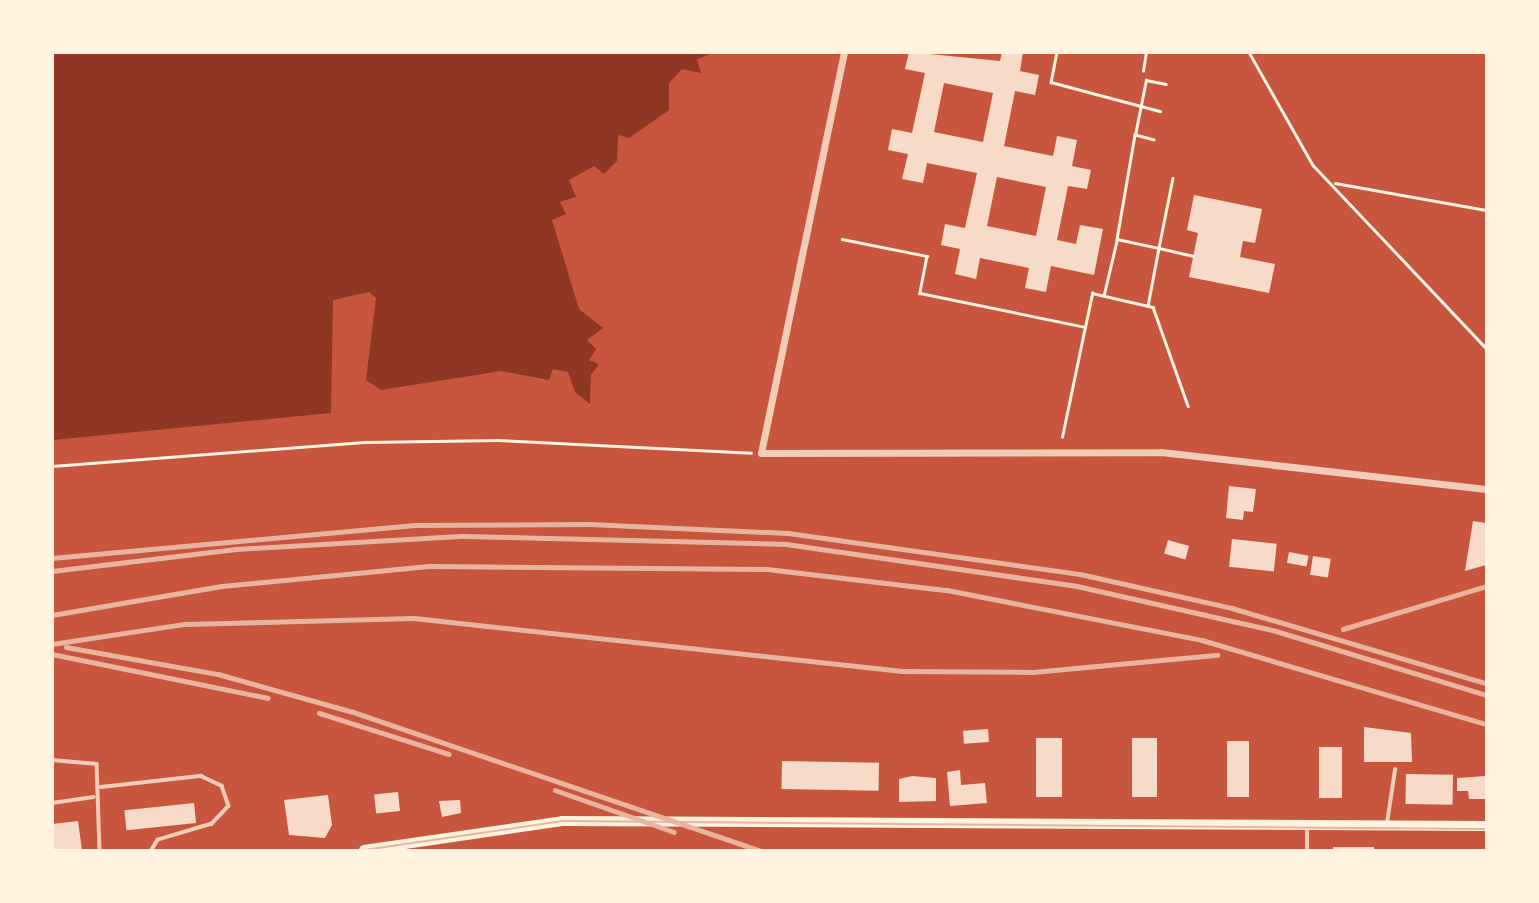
<!DOCTYPE html>
<style>
body{margin:0}
#map{position:relative;width:1539px;height:903px;overflow:hidden;background:#c8553d;font-family:Cabin,sans-serif}
div>[style]{position:absolute}
[style*='--x']{left:calc(var(--x)*1px);top:calc(var(--y)*1px);width:calc(var(--w)*1px);rotate:calc(var(--a)*1deg)}
.water>*{inset:0;background:#8f3625}
.building>*{inset:0;background:#f7dbc8;transform-origin:0 0}
.path>*{height:2.5px;margin:-1.25px;padding:0 1.25px;transform-origin:1.25px;border-radius:1.25px;background:#fff3e0}
.service>*{height:3.5px;margin:-1.75px;padding:0 1.75px;transform-origin:1.75px;border-radius:1.75px;background:#f1ccb7}
.minor>*{height:7px;margin:-3.5px;padding:0 3.5px;transform-origin:3.5px;border-radius:3.5px;background:#f1ccb7}
.secondary>*{height:10px;margin:-5px;padding:0 5px;transform-origin:5px;border-radius:5px;background:#fff3e0}
.tram>*{height:2px;margin:-1px;padding:0 1px;transform-origin:1px;border-radius:1px;background:#e9b49f}
.rail>*{height:4.5px;margin:-2.25px;padding:0 2.25px;transform-origin:2.25px;border-radius:2.25px;background:#e9b49f}
span{translate:-50% -50%;white-space:nowrap;text-align:center;line-height:1.15;-webkit-text-stroke:6px #fff3e0;paint-order:stroke}
.frame{position:absolute;inset:0;border:54px solid #fff3e0;pointer-events:none}
</style>
<div id="map">
<div class="water">
<i style="clip-path:polygon(52px 53px,53px 52px,713px 53px,697px 59px,701px 73px,682px 69px,669px 83px,669px 110px,629px 138px,618px 135px,617px 161px,604px 174px,594px 166px,569px 180px,576px 197px,560px 202px,566px 214px,552px 220px,579px 309px,603px 328px,587px 340px,596px 349px,589px 360px,599px 364px,591px 375px,590px 404px,575px 392px,568px 372px,553px 369px,549px 380px,501px 371px,381px 390px,366px 380px,376px 298px,369px 292px,333px 300px,331px 413px,53px 440px)"></i>
</div>
<div class="building">
<i style="clip-path:polygon(evenodd,909px 52px,1000px 61px,1002px 52px,1023px 52px,1020px 71px,1039px 75px,1035px 95px,1015px 91px,1004px 146px,1053px 156px,1057px 136px,1077px 140px,1072px 166px,1091px 170px,1087px 189px,1068px 186px,1057px 240px,1076px 244px,1080px 225px,1103px 229px,1094px 275px,1051px 266px,1046px 292px,1025px 288px,1029px 268px,980px 258px,976px 279px,955px 274px,960px 249px,941px 245px,945px 224px,965px 228px,977px 173px,927px 163px,923px 183px,902px 179px,908px 154px,888px 150px,892px 129px,912px 133px,925px 73px,905px 69px,909px 52px,944px 83px,993px 93px,983px 142px,934px 132px,944px 83px,909px 52px,997px 177px,1046px 187px,1036px 236px,987px 226px,997px 177px)"></i>
<i style="clip-path:polygon(1194px 195px,1262px 209px,1255px 243px,1243px 241px,1240px 257px,1275px 264px,1269px 293px,1189px 277px,1198px 233px,1187px 230px)"></i>
<i style="clip-path:polygon(1229px 486px,1256px 489px,1253px 512px,1244px 511px,1243px 520px,1226px 518px)"></i>
<i style="clip-path:polygon(1473px 521px,1486px 523px,1486px 565px,1465px 571px)"></i>
<i style="left:1232px;top:539px;width:45px;height:28px;rotate:6deg"></i>
<i style="left:1168px;top:540px;width:22px;height:14px;rotate:16deg"></i>
<i style="left:1289px;top:552px;width:20px;height:11px;rotate:11deg"></i>
<i style="left:1313px;top:556px;width:18px;height:19px;rotate:9deg"></i>
<i style="clip-path:polygon(1364px 727px,1411px 733px,1412px 762px,1364px 762px)"></i>
<i style="left:988px;top:729px;width:13px;height:25px;rotate:86deg"></i>
<i style="left:1036px;top:738px;width:26px;height:59px"></i>
<i style="left:1157px;top:738px;width:59px;height:25px;rotate:90deg"></i>
<i style="left:1227px;top:741px;width:22px;height:56px"></i>
<i style="left:1319px;top:747px;width:23px;height:51px"></i>
<i style="left:782px;top:761px;width:97px;height:28px;rotate:1deg"></i>
<i style="clip-path:polygon(960px 770px,961px 785px,985px 783px,987px 803px,950px 806px,947px 772px)"></i>
<i style="left:1406px;top:774px;width:47px;height:30px;rotate:1deg"></i>
<i style="clip-path:polygon(912px 776px,936px 778px,936px 801px,899px 802px,899px 779px)"></i>
<i style="clip-path:polygon(1486px 776px,1486px 799px,1469px 799px,1468px 791px,1457px 791px,1457px 778px)"></i>
<i style="left:398px;top:792px;width:19px;height:24px;rotate:84deg"></i>
<i style="clip-path:polygon(328px 795px,332px 825px,325px 838px,289px 835px,284px 800px)"></i>
<i style="clip-path:polygon(460px 800px,461px 813px,442px 817px,439px 801px)"></i>
<i style="left:194px;top:803px;width:20px;height:70px;rotate:84deg"></i>
<i style="clip-path:polygon(78px 821px,82px 850px,52px 850px,52px 824px)"></i>
<i style="left:1333px;top:847px;width:41px;height:3px"></i>
</div>
<div class="path">
<i style="--x:1057;--y:52;--w:31;--a:101"></i>
<i style="--x:1051;--y:82;--w:113;--a:14.9"></i>
<i style="--x:1249;--y:52;--w:130;--a:60.5"></i>
<i style="--x:1313;--y:165;--w:252;--a:46.6"></i>
<i style="--x:1143;--y:71;--w:19;--a:-81"></i>
<i style="--x:1135;--y:135;--w:106;--a:99.8"></i>
<i style="--x:1117;--y:239;--w:43;--a:12.1"></i>
<i style="--x:1159;--y:248;--w:59;--a:100.7"></i>
<i style="--x:1154;--y:140;--w:20;--a:-165"></i>
<i style="--x:1135;--y:135;--w:56;--a:-78.7"></i>
<i style="--x:1146;--y:80;--w:20;--a:11"></i>
<i style="--x:1173;--y:178;--w:71;--a:101.3"></i>
<i style="--x:1159;--y:248;--w:35;--a:13"></i>
<i style="--x:1335;--y:183;--w:153;--a:10.1"></i>
<i style="--x:842;--y:239;--w:87;--a:11.3"></i>
<i style="--x:927;--y:256;--w:38;--a:101"></i>
<i style="--x:920;--y:293;--w:168;--a:11.6"></i>
<i style="--x:1085;--y:327;--w:35;--a:-78"></i>
<i style="--x:1092;--y:293;--w:63;--a:12.9"></i>
<i style="--x:1153;--y:307;--w:105;--a:70.5"></i>
<i style="--x:1104;--y:294;--w:57;--a:-76.7"></i>
<i style="--x:1062;--y:437;--w:112;--a:-78.2"></i>
<i style="--x:52;--y:466;--w:316;--a:-4.4"></i>
<i style="--x:367;--y:442;--w:131;--a:-0.9"></i>
<i style="--x:498;--y:440;--w:253;--a:2.9"></i>
</div>
<div class="service">
<i style="--x:52;--y:760;--w:45;--a:5.1"></i>
<i style="--x:97;--y:764;--w:86;--a:88"></i>
<i style="--x:101;--y:787;--w:101;--a:-6.3"></i>
<i style="--x:201;--y:776;--w:23;--a:25"></i>
<i style="--x:222;--y:786;--w:21;--a:71"></i>
<i style="--x:229;--y:806;--w:25;--a:133"></i>
<i style="--x:212;--y:824;--w:56;--a:163.5"></i>
<i style="--x:158;--y:840;--w:12;--a:121"></i>
<i style="--x:52;--y:803;--w:42;--a:-8.1"></i>
<i style="--x:1387;--y:823;--w:54;--a:-81.4"></i>
<i style="--x:1307;--y:850;--w:23;--a:-90"></i>
</div>
<div class="minor">
<i style="--x:844;--y:52;--w:409;--a:101.7"></i>
<i style="--x:761;--y:453;--w:400;--a:-0.1"></i>
<i style="--x:1161;--y:452;--w:327;--a:6.5"></i>
</div>
<div class="secondary">
<i style="--x:364;--y:850;--w:200;--a:-8.3"></i>
<i style="--x:562;--y:821;--w:924;--a:0.31"></i>
</div>
<div class="tram">
<i style="--x:364;--y:850;--w:200;--a:-8.3"></i>
<i style="--x:562;--y:821;--w:924;--a:0.5"></i>
</div>
<div class="rail">
<i style="--x:52;--y:558;--w:364;--a:-5.2"></i>
<i style="--x:415;--y:525;--w:174;--a:-0.3"></i>
<i style="--x:589;--y:524;--w:199;--a:2.6"></i>
<i style="--x:788;--y:533;--w:295;--a:8"></i>
<i style="--x:1080;--y:574;--w:156;--a:12.6"></i>
<i style="--x:1232;--y:608;--w:265;--a:16.5"></i>
<i style="--x:52;--y:571;--w:185;--a:-6.8"></i>
<i style="--x:236;--y:549;--w:228;--a:-3.3"></i>
<i style="--x:464;--y:536;--w:322;--a:1.4"></i>
<i style="--x:786;--y:544;--w:294;--a:8.2"></i>
<i style="--x:1077;--y:586;--w:204;--a:12.7"></i>
<i style="--x:1276;--y:631;--w:220;--a:16.9"></i>
<i style="--x:52;--y:615;--w:172;--a:-9.7"></i>
<i style="--x:222;--y:586;--w:210;--a:-5.5"></i>
<i style="--x:431;--y:566;--w:336;--a:0.5"></i>
<i style="--x:767;--y:569;--w:181;--a:6.7"></i>
<i style="--x:947;--y:590;--w:260;--a:11.1"></i>
<i style="--x:1202;--y:640;--w:296;--a:16.5"></i>
<i style="--x:1343;--y:629;--w:149;--a:-16.7"></i>
<i style="--x:52;--y:644;--w:134;--a:-8.6"></i>
<i style="--x:185;--y:624;--w:229;--a:-1.5"></i>
<i style="--x:414;--y:618;--w:491;--a:6.2"></i>
<i style="--x:902;--y:671;--w:131;--a:0.4"></i>
<i style="--x:1033;--y:672;--w:185;--a:-5.3"></i>
<i style="--x:66;--y:647;--w:154;--a:10.1"></i>
<i style="--x:218;--y:674;--w:140;--a:15.7"></i>
<i style="--x:353;--y:712;--w:429;--a:18.8"></i>
<i style="--x:52;--y:654;--w:220;--a:11.5"></i>
<i style="--x:319;--y:713;--w:136;--a:17.5"></i>
<i style="--x:555;--y:790;--w:126;--a:19.4"></i>
</div>
<div class="frame"></div>
</div>
